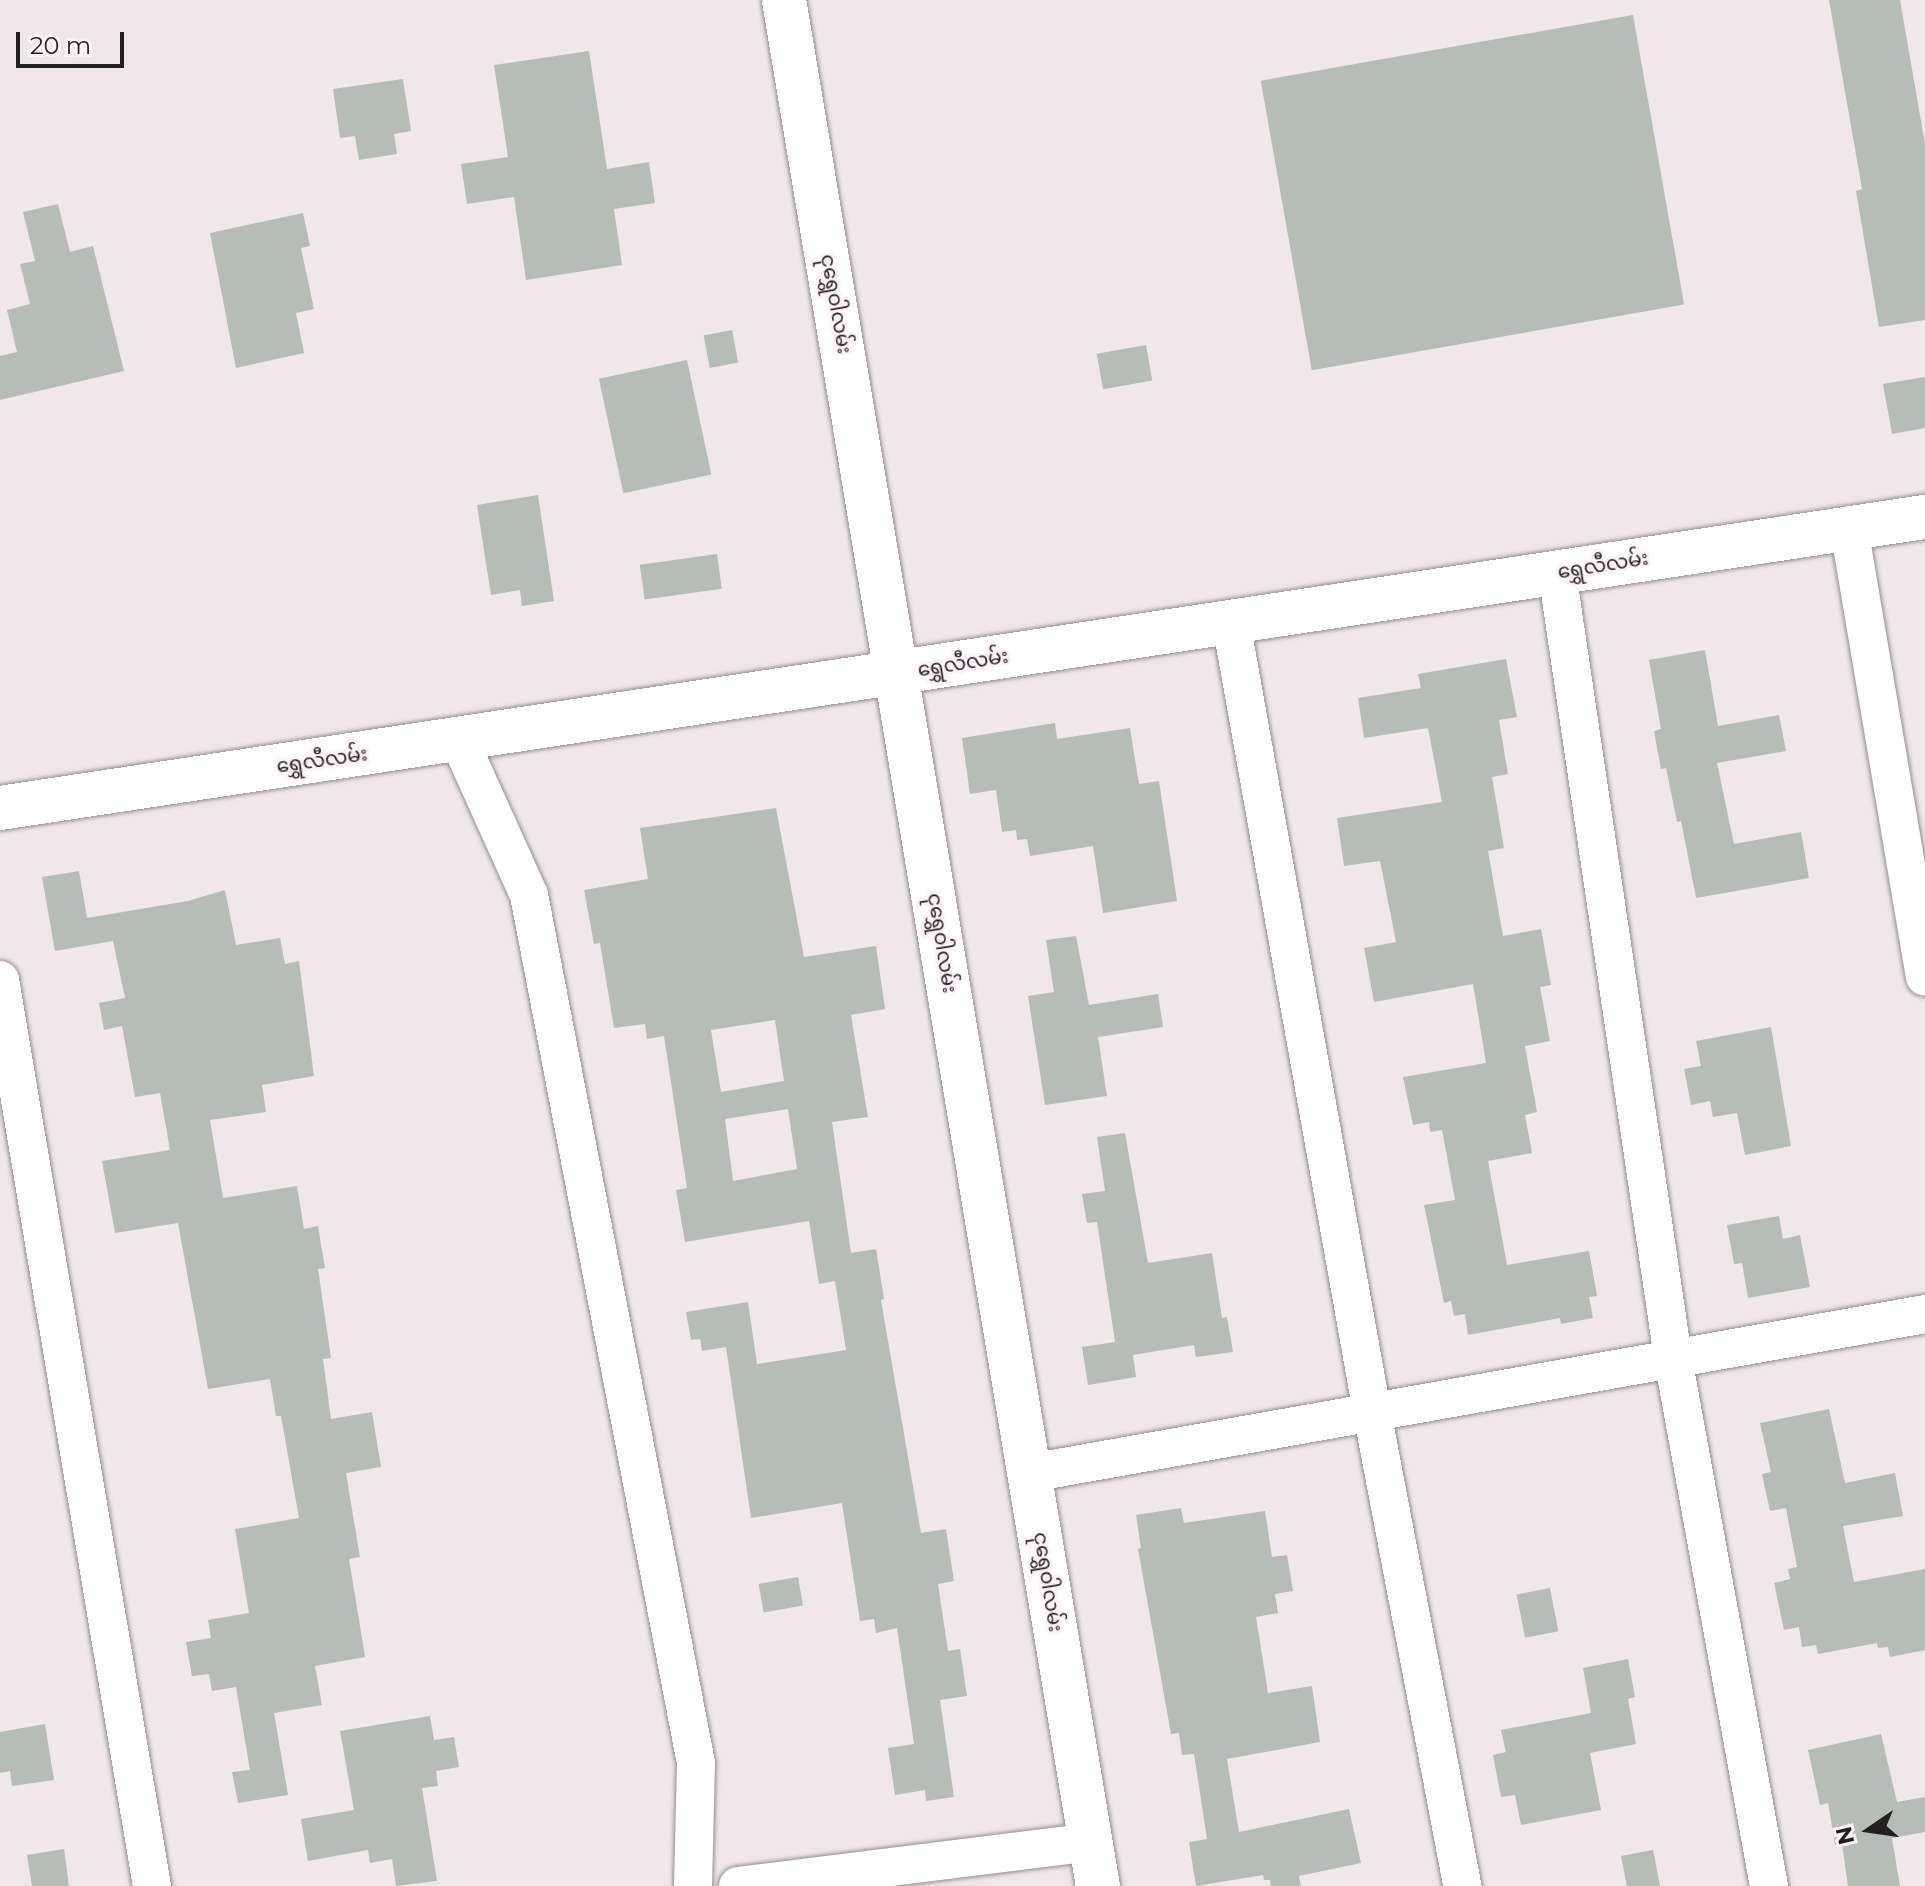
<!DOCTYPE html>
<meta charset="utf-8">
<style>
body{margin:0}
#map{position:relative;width:1925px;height:1886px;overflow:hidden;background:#f0e7ea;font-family:Montserrat,"Noto Sans Myanmar",sans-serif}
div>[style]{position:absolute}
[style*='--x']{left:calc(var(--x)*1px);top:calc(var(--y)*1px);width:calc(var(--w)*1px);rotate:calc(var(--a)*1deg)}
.building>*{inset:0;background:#b6bcb6;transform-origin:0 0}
.roads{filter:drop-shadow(0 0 2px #968d90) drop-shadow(0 0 2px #968d90)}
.minor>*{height:38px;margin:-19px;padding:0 19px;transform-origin:19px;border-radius:19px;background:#fff}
.tertiary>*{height:44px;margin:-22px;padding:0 22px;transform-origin:22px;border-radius:22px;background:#fff}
span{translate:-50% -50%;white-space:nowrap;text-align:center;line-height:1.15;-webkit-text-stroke:7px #fef4f8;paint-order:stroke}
.street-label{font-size:20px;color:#231f20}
.north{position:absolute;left:1829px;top:1790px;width:80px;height:80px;-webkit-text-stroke:6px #fef4f8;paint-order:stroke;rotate:257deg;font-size:22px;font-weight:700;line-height:32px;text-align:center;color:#231f20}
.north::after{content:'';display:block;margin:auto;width:28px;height:36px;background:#231f20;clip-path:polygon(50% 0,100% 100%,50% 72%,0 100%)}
.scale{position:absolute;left:16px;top:32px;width:108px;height:36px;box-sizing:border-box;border:4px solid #231f20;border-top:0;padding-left:10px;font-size:24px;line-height:28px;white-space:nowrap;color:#231f20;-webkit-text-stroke:6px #fef4f8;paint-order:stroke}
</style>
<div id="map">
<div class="building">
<i style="clip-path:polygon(1829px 0,1900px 0,1925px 144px,1925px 320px,1879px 327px,1856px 191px,1862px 189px)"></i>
<i style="left:1633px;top:15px;width:294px;height:378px;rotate:80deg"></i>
<i style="clip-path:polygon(589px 51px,607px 169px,649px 162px,655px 203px,614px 209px,622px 265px,526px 280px,514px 197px,467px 204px,461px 164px,508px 157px,494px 65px)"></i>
<i style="clip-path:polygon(403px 79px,411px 131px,394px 134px,397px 154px,359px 160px,355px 136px,340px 138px,333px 89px)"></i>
<i style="clip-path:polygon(58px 204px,70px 252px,93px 246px,124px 371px,0 400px,0 356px,17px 352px,7px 310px,30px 304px,20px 264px,35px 261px,23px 212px)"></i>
<i style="clip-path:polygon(303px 213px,310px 246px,301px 248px,314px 309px,296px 313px,304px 353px,236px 368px,210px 233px)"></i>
<i style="left:732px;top:330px;width:33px;height:29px;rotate:79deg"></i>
<i style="left:1146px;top:345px;width:36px;height:50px;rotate:80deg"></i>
<i style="left:687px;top:360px;width:117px;height:90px;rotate:78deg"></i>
<i style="clip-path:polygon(1925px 377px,1925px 428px,1892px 434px,1883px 384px)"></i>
<i style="clip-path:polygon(538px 495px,554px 601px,522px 606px,520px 590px,491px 595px,477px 505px)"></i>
<i style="left:717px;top:554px;width:35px;height:78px;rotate:82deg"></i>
<i style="clip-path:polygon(1705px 650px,1718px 726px,1779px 715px,1786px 751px,1717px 763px,1734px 844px,1801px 832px,1809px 878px,1696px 898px,1681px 821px,1677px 822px,1666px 768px,1661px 769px,1654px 731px,1661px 729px,1649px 660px)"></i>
<i style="clip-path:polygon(1506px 659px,1517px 717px,1499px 720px,1508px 774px,1492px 777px,1504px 848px,1488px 851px,1503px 936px,1541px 929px,1551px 985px,1540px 987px,1550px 1041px,1525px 1046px,1537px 1112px,1525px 1115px,1532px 1153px,1488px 1161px,1507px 1265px,1589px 1251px,1597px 1296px,1589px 1297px,1593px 1318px,1561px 1324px,1560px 1318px,1468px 1335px,1465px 1314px,1454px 1316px,1451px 1301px,1444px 1303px,1424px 1205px,1455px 1200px,1442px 1130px,1430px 1132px,1429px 1122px,1413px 1125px,1403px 1077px,1486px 1063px,1473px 984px,1374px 1002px,1364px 948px,1396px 942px,1380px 861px,1344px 866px,1337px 818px,1442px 802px,1428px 728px,1364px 738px,1358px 698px,1421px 688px,1418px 674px)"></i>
<i style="clip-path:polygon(1055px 723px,1057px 739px,1130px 728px,1139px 784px,1159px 781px,1177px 901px,1103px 913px,1093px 846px,1030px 856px,1027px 839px,1017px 840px,1016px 830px,1002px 832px,996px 790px,970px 794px,962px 738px)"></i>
<i style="clip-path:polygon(evenodd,776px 808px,804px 957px,876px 946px,885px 1009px,851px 1015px,868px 1117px,832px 1122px,851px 1253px,876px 1249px,884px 1299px,881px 1300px,921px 1533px,946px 1529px,954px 1581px,938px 1584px,948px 1651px,960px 1649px,967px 1696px,940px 1700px,954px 1797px,926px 1801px,925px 1790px,895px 1795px,888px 1748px,914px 1744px,897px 1628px,876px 1633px,874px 1619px,860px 1621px,842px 1503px,751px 1518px,726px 1347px,702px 1351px,700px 1339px,691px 1340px,686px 1312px,748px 1302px,757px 1364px,846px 1350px,835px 1281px,819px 1284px,809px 1221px,685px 1242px,676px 1190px,687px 1188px,664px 1036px,647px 1039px,645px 1024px,614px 1028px,600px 943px,594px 944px,584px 890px,648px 879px,640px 828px,776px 808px,775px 1020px,784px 1081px,721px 1092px,711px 1030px,775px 1020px,776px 808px,788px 1109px,797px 1169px,733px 1181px,725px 1119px,788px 1109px)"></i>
<i style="clip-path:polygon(79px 871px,87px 918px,188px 901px,225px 890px,236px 945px,280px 938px,285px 964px,299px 961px,314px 1076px,262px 1085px,266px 1112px,210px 1120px,223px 1198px,297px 1186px,304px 1229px,318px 1226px,325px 1268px,318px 1269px,331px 1358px,323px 1359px,331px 1419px,372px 1412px,381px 1467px,346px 1473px,360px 1557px,349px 1559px,365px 1657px,315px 1666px,322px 1705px,274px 1713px,288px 1795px,238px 1803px,232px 1772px,250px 1770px,236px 1687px,212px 1691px,209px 1674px,192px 1676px,186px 1642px,211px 1638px,208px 1620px,249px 1613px,235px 1529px,299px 1518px,281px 1416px,276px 1416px,270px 1379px,208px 1389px,178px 1223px,115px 1233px,102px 1161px,170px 1150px,160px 1093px,135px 1097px,122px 1026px,104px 1030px,99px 1003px,125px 998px,113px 941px,55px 951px,42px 877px)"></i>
<i style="clip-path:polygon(1076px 936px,1089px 1005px,1158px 994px,1163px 1027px,1098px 1037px,1107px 1096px,1045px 1105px,1028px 996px,1054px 992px,1046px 940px)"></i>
<i style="clip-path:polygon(1771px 1027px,1791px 1146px,1745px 1155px,1737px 1113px,1713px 1117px,1710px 1101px,1691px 1105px,1684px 1069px,1701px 1066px,1696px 1041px)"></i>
<i style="clip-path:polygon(1125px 1133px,1148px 1263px,1212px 1253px,1222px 1318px,1227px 1317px,1233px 1352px,1196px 1357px,1194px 1345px,1133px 1355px,1136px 1377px,1088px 1385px,1082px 1347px,1115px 1342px,1097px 1222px,1087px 1223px,1082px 1194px,1105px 1191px,1097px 1137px)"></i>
<i style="clip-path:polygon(1779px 1216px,1783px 1239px,1800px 1235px,1810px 1287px,1748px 1298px,1742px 1263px,1734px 1264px,1727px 1225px)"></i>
<i style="clip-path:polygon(1829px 1409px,1845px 1483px,1895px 1473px,1903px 1516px,1843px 1526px,1854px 1582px,1925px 1569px,1925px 1650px,1890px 1657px,1888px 1647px,1878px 1648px,1877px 1643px,1818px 1654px,1816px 1645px,1802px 1647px,1799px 1627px,1784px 1630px,1774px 1583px,1790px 1579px,1788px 1569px,1797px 1567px,1786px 1508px,1770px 1511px,1762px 1474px,1771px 1472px,1760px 1423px)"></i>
<i style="clip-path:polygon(1181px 1508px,1184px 1523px,1265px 1511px,1272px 1557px,1287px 1555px,1293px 1591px,1275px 1594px,1278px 1613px,1256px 1617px,1268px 1693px,1312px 1686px,1320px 1742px,1227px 1759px,1239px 1832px,1349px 1809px,1361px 1863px,1299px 1876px,1301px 1886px,1271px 1886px,1270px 1880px,1264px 1880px,1263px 1875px,1196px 1886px,1189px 1842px,1207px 1839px,1194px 1754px,1182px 1755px,1179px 1733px,1171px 1734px,1138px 1549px,1141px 1548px,1136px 1515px)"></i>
<i style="left:798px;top:1577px;width:29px;height:40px;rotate:80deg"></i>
<i style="left:1550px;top:1588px;width:44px;height:34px;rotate:79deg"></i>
<i style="clip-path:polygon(1628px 1659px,1635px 1697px,1628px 1699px,1636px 1744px,1590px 1753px,1601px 1810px,1521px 1825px,1515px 1795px,1501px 1797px,1493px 1755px,1506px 1752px,1501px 1730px,1591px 1713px,1583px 1668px)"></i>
<i style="clip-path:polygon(430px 1716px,434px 1740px,454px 1737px,459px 1767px,436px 1771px,438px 1786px,422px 1788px,437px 1881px,396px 1886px,392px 1859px,370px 1863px,368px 1850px,308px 1861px,301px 1819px,354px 1810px,340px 1731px)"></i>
<i style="clip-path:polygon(45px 1724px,54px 1780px,12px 1786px,10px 1771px,0 1773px,0 1732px)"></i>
<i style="clip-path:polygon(1881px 1734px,1897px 1802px,1925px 1797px,1925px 1832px,1892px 1838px,1900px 1886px,1848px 1886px,1842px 1844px,1835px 1845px,1828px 1803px,1820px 1805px,1808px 1750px)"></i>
<i style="clip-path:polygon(64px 1849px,69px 1886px,32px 1886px,27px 1855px)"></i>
<i style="clip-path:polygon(1653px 1850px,1660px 1886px,1627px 1886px,1621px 1856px)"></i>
</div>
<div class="roads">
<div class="minor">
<i style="--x:1849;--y:528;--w:455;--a:80.4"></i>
<i style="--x:1557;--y:572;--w:795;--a:81.6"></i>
<i style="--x:1673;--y:1358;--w:537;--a:79.7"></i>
<i style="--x:1231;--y:622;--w:802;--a:79.88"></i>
<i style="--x:1372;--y:1412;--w:482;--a:79.2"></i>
<i style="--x:459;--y:740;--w:170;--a:65.7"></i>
<i style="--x:529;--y:895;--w:884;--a:79.11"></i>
<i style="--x:696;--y:1763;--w:123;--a:91.4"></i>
<i style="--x:0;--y:980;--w:919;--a:80.48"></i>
<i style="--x:1030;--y:1473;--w:909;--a:-10.07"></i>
<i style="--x:738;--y:1886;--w:355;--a:-7.1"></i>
</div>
<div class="tertiary">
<i style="--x:784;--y:0;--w:1912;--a:80.55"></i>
<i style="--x:0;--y:808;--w:1947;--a:-8.6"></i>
</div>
</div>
<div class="street-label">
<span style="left:836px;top:304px;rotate:80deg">ငုရွှေဝါလမ်း</span>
<span style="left:1603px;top:565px;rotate:-9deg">ရွှေလီလမ်း</span>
<span style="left:963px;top:663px;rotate:-9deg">ရွှေလီလမ်း</span>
<span style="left:322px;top:760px;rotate:-8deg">ရွှေလီလမ်း</span>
<span style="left:942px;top:943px;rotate:81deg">ငုရွှေဝါလမ်း</span>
<span style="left:1048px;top:1582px;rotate:81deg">ငုရွှေဝါလမ်း</span>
</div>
<div class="north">N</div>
<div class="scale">20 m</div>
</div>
